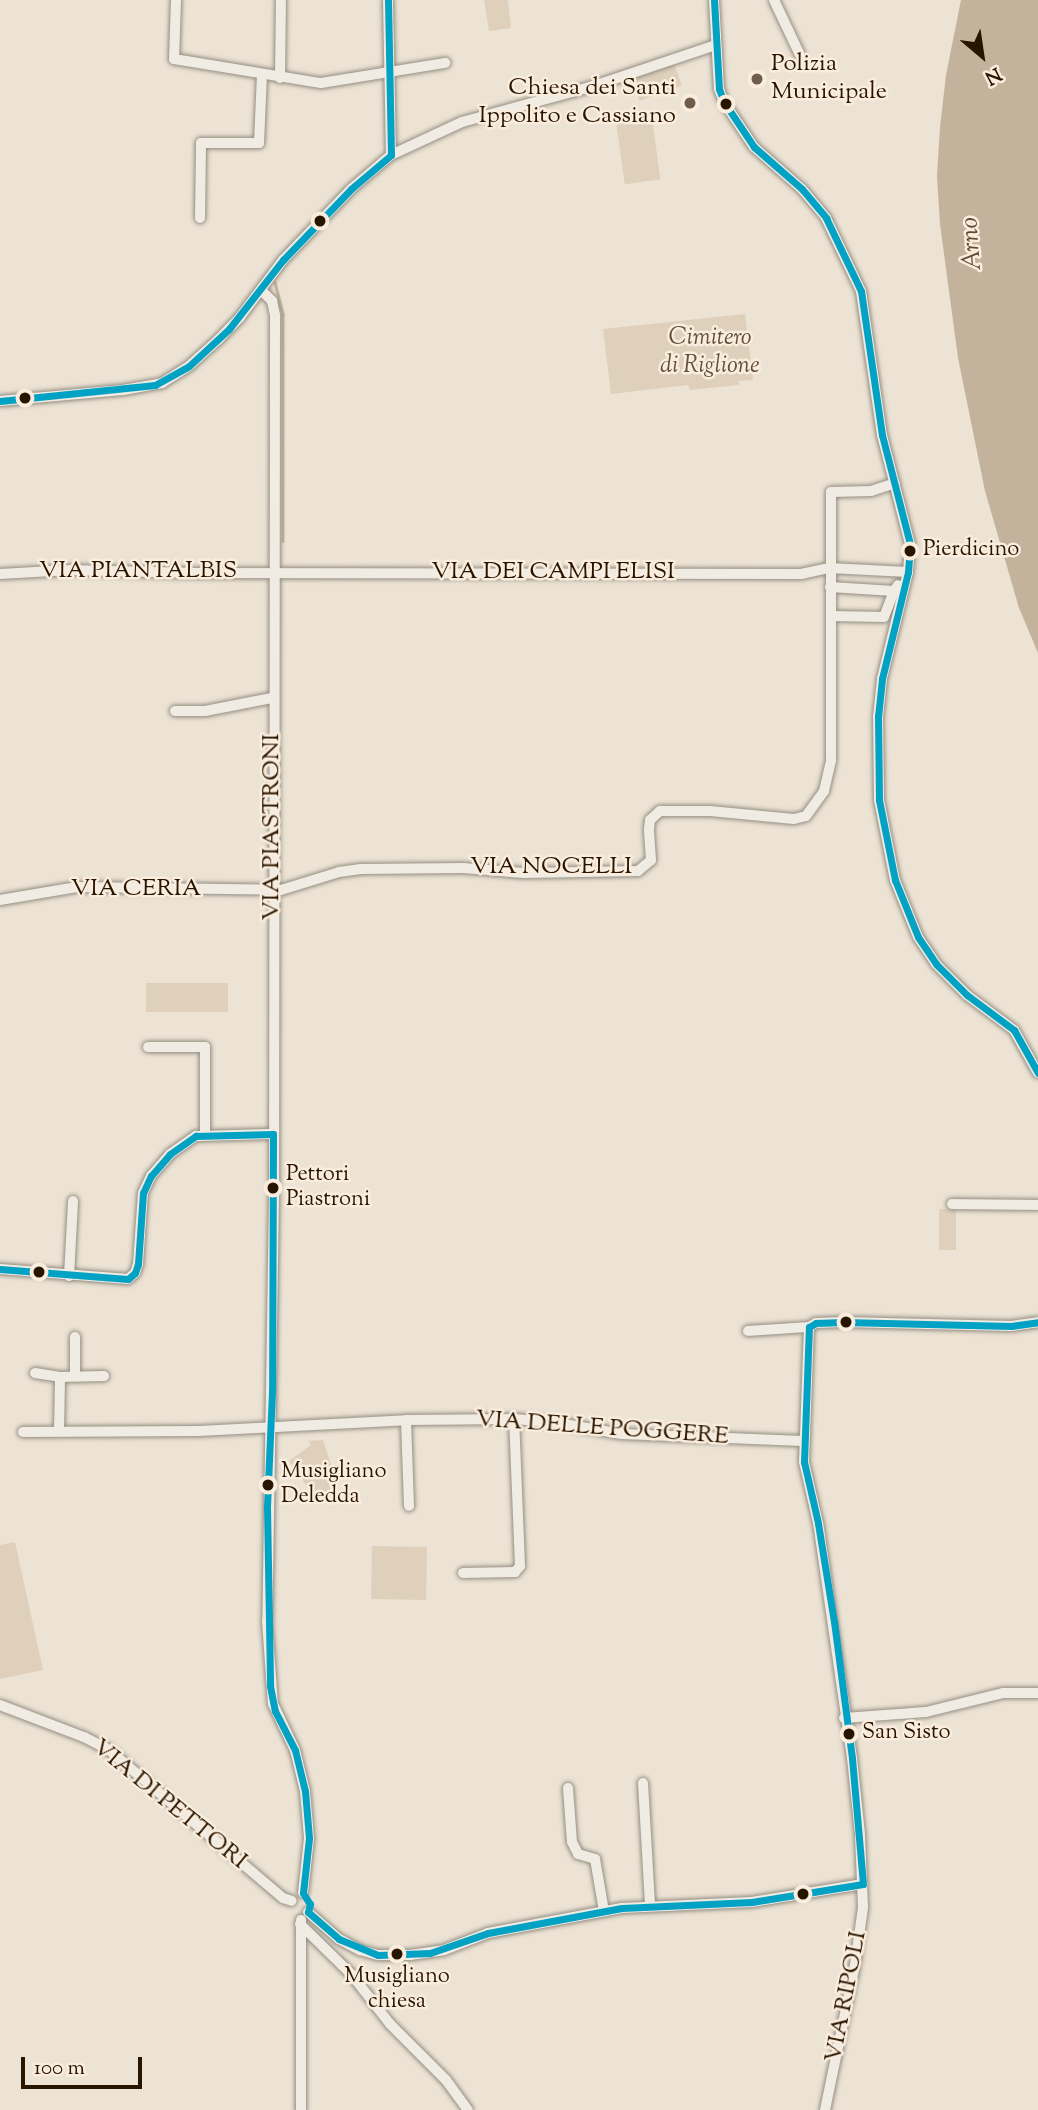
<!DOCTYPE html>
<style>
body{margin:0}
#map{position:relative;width:1038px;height:2110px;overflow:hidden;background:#ece3d4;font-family:"Sorts Mill Goudy",serif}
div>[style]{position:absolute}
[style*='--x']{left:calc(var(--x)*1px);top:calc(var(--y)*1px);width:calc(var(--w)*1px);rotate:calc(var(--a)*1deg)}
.green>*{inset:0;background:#dfd0bc;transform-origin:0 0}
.water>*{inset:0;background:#c3b39d}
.stream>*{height:2.5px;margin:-1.25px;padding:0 1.25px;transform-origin:1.25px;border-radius:1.25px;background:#c3b39d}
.roads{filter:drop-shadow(0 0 2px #958e83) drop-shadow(0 0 2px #958e83)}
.minor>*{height:10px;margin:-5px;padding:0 5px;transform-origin:5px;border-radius:5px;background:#f0ebe3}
.bus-1>*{height:7px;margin:-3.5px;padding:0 3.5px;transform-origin:3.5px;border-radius:3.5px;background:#02a2c4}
.dots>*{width:19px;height:19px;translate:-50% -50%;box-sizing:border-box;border:4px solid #faeddd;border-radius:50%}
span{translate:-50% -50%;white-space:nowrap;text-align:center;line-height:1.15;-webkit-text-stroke:5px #faeddd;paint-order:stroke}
.bus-label{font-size:22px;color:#281500}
.left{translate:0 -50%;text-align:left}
.poi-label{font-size:24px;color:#281500}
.right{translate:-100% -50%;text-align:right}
.park-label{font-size:24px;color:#64513b;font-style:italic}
.street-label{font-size:24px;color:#281500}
.water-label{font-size:26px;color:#5f4c35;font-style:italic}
.north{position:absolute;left:947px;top:21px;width:70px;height:70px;-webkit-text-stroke:5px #faeddd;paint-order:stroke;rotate:151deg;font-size:19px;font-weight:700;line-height:28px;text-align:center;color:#281500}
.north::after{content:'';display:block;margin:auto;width:24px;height:32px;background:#281500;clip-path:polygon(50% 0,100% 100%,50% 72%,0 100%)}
.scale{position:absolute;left:21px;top:2057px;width:121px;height:32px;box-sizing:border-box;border:4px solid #281500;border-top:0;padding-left:9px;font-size:21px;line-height:24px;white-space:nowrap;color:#281500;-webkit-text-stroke:5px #faeddd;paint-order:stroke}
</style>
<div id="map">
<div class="green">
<i style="clip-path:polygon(484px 0,508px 0,511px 28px,489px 31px)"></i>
<i style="left:674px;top:64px;width:23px;height:45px;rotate:70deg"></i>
<i style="left:651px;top:112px;width:68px;height:36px;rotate:82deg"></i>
<i style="clip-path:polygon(745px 314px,753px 380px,739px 381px,739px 385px,690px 390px,688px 385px,611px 394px,603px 329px)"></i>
<i style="left:228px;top:983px;width:29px;height:82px;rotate:90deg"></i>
<i style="left:939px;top:1209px;width:17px;height:41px"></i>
<i style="clip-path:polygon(323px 1440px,332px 1468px,329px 1498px,307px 1498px,311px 1492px,289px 1461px,311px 1445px,308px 1441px)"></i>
<i style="clip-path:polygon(15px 1542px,43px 1670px,0 1679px,0 1545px)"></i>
<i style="left:372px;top:1546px;width:55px;height:53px;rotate:1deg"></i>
</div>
<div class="water">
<i style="clip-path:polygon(961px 0,1038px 0,1038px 653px,1019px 608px,985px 491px,958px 358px,940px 224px,937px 176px,940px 127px,946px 75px)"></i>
</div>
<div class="stream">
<i style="--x:275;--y:282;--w:33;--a:76"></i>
<i style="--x:283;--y:314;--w:227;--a:90"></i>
</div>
<div class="roads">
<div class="minor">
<i style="--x:176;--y:0;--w:59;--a:91.9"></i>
<i style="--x:174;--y:59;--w:149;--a:9.3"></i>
<i style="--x:321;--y:83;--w:126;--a:-9.2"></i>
<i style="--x:388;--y:0;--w:155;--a:88.9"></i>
<i style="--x:714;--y:0;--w:89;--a:86.8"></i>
<i style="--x:719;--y:89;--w:14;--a:69"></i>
<i style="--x:724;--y:102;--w:54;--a:56.3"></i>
<i style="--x:754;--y:147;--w:64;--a:41.2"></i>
<i style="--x:802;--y:189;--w:38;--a:50"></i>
<i style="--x:826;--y:218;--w:81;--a:64.4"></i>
<i style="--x:861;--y:291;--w:146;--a:81.7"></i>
<i style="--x:882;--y:435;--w:113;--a:75.6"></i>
<i style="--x:910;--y:544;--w:28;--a:94"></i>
<i style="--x:908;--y:572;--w:110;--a:103.7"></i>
<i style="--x:882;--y:679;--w:37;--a:96"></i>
<i style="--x:878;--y:716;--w:84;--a:89.3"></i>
<i style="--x:879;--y:800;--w:82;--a:78.7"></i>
<i style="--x:895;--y:880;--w:61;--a:68"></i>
<i style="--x:918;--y:937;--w:32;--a:56"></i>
<i style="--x:936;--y:964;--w:44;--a:45"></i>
<i style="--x:967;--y:995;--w:59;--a:36.7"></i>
<i style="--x:1014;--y:1030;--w:49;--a:60.8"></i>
<i style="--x:774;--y:0;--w:61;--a:64.7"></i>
<i style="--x:280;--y:78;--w:78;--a:-89.3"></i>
<i style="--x:200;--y:218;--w:75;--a:-89.2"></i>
<i style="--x:201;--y:143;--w:58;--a:0"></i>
<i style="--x:259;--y:143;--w:68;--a:-87.5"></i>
<i style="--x:261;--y:290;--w:16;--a:45"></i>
<i style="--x:272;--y:301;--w:14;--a:78"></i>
<i style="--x:275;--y:315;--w:882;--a:90.06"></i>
<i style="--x:274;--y:1197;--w:424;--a:90.9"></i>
<i style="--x:267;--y:1621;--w:83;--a:85.9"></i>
<i style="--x:273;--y:1704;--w:51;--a:64.4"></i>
<i style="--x:295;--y:1750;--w:42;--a:76.3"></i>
<i style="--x:305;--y:1791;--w:47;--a:85.1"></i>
<i style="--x:309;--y:1838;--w:55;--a:96.2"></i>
<i style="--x:0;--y:401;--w:123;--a:-5.1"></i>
<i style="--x:123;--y:390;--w:40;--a:-10"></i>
<i style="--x:162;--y:383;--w:32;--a:-32"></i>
<i style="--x:189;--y:366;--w:39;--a:-42"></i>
<i style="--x:218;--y:340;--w:32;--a:-46"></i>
<i style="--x:240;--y:317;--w:71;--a:-53"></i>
<i style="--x:283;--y:260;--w:98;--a:-46.2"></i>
<i style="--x:351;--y:189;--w:52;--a:-40.4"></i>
<i style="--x:391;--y:155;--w:78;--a:-24.9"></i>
<i style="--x:462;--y:122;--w:137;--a:-15.3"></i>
<i style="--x:594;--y:86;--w:129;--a:-18.6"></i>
<i style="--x:0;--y:574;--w:70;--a:-3.3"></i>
<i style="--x:70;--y:570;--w:124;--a:1.4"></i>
<i style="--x:194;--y:573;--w:607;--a:0.09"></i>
<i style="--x:801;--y:574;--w:29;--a:-12"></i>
<i style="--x:829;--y:568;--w:79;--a:2.9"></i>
<i style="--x:830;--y:587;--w:64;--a:3.6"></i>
<i style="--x:894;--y:591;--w:7;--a:-56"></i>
<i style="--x:831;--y:616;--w:53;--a:1.1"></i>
<i style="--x:884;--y:617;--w:28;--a:-69"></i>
<i style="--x:175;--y:711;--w:30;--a:0"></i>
<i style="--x:205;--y:711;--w:68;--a:-11"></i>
<i style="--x:0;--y:900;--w:78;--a:-9.6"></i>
<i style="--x:77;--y:887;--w:204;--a:0.8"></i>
<i style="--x:281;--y:890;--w:61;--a:-17.2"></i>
<i style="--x:339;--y:872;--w:22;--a:-8"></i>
<i style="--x:361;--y:869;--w:102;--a:-0.6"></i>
<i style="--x:463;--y:868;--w:61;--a:4.7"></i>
<i style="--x:524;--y:873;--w:114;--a:-1"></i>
<i style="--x:638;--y:871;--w:17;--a:-40"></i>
<i style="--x:651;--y:860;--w:31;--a:-94"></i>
<i style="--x:649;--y:829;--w:9;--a:-84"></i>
<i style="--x:650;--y:820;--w:13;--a:-42"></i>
<i style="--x:660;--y:811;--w:50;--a:0"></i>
<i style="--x:710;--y:811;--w:84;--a:5.4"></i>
<i style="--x:794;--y:819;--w:12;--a:-14"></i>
<i style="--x:806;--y:816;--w:31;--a:-54"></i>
<i style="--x:824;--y:791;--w:32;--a:-77"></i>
<i style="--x:831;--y:760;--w:268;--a:-90"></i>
<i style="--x:831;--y:492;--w:40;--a:-1.4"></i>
<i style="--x:871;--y:491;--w:25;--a:-18"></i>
<i style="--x:148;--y:1047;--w:57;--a:0"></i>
<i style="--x:205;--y:1047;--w:88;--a:90"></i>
<i style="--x:952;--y:1204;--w:86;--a:0.7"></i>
<i style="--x:0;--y:1269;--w:128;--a:4.5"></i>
<i style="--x:128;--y:1279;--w:9;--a:-41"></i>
<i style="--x:135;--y:1273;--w:9;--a:-72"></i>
<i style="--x:138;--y:1264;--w:71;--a:-86"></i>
<i style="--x:143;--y:1193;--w:19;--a:-65"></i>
<i style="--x:151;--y:1176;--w:29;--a:-49"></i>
<i style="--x:170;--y:1154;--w:32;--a:-35"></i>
<i style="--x:196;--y:1136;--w:77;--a:-1.5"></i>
<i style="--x:69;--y:1276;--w:75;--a:-86.9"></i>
<i style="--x:748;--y:1331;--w:61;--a:-3.8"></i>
<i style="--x:35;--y:1373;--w:25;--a:9"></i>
<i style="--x:60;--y:1377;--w:44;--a:-1.3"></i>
<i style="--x:75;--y:1376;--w:39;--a:-90"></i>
<i style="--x:406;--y:1420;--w:86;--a:88"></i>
<i style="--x:59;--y:1431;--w:54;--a:-88.9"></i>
<i style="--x:23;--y:1432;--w:176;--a:-0.3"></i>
<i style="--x:199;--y:1431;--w:207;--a:-3"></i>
<i style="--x:406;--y:1420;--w:108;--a:-0.5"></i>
<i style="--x:514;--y:1419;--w:38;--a:5"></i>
<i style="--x:552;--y:1422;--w:71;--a:9.7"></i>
<i style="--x:622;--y:1434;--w:181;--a:2.2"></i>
<i style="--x:463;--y:1573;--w:52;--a:-1.1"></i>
<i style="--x:515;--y:1572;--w:8;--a:-50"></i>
<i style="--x:520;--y:1566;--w:147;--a:-92.3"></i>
<i style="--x:0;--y:1705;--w:90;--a:20.9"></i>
<i style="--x:84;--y:1737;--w:28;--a:27"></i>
<i style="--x:109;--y:1750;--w:228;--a:40.4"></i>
<i style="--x:283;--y:1898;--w:9;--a:18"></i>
<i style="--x:844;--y:1718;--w:82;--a:-4.2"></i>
<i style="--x:926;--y:1712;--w:79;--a:-13.9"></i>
<i style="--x:1003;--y:1693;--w:35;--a:0"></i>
<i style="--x:643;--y:1783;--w:121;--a:86.7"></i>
<i style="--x:568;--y:1788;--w:54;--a:85.8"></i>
<i style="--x:572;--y:1842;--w:13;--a:63"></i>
<i style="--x:578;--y:1854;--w:18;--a:16"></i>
<i style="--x:595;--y:1859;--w:53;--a:80.2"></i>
<i style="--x:308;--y:1912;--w:41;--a:41.1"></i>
<i style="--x:339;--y:1939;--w:24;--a:28"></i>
<i style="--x:360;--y:1950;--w:19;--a:16"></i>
<i style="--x:378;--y:1955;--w:32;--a:0"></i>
<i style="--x:410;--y:1955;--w:34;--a:-8"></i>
<i style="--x:444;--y:1950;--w:47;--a:-21.1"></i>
<i style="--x:488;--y:1933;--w:136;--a:-10.6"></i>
<i style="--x:622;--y:1908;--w:130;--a:-2.6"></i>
<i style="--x:752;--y:1902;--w:112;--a:-9.2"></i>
<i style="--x:301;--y:1920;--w:190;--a:90"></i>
<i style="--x:300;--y:1924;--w:73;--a:44.4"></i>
<i style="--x:352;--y:1975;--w:62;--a:52.2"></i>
<i style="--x:390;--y:2024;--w:79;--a:45"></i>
<i style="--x:446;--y:2080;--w:37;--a:54"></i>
<i style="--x:825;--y:2110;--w:148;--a:-78.3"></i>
<i style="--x:855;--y:1965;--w:59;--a:-82.1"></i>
<i style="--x:863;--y:1907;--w:73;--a:-92.4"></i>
<i style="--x:860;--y:1834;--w:76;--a:-96"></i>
<i style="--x:852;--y:1758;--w:237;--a:-98.2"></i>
<i style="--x:818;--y:1523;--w:63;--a:-102.9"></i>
<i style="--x:804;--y:1462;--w:135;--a:-87.9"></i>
<i style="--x:809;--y:1327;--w:8;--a:-30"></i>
<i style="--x:816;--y:1323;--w:27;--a:-2"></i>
<i style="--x:843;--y:1322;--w:168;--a:1.4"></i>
<i style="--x:1011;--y:1326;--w:27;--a:-8"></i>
</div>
</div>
<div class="bus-1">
<i style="--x:714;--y:0;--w:89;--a:86.8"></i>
<i style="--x:719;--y:89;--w:14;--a:69"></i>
<i style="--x:724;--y:102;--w:54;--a:56.3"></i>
<i style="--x:754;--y:147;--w:64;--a:41.2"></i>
<i style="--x:802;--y:189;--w:38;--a:50"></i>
<i style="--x:826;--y:218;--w:81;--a:64.4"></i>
<i style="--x:861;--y:291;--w:146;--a:81.7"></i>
<i style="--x:882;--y:435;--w:113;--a:75.6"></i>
<i style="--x:910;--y:544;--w:28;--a:94"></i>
<i style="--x:908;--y:572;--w:110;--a:103.7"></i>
<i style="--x:882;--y:679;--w:37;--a:96"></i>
<i style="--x:878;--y:716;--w:84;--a:89.3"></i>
<i style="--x:879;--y:800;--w:82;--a:78.7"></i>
<i style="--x:895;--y:880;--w:61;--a:68"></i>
<i style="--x:918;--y:937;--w:32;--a:56"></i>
<i style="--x:936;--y:964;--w:44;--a:45"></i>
<i style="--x:967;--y:995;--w:59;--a:36.7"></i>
<i style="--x:1014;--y:1030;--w:49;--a:60.8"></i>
<i style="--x:0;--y:401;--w:156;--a:-5.9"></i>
<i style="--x:155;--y:385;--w:39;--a:-29"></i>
<i style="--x:189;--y:366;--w:54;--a:-42.8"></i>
<i style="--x:229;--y:329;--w:88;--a:-52"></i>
<i style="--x:283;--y:260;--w:98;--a:-46.2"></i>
<i style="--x:351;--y:189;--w:52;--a:-40.4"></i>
<i style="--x:391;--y:155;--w:155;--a:-91.1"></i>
<i style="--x:0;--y:1269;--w:128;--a:4.5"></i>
<i style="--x:128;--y:1279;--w:9;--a:-41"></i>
<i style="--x:135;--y:1273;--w:9;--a:-72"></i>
<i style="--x:138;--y:1264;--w:71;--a:-86"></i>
<i style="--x:143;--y:1193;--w:19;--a:-65"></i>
<i style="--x:151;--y:1176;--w:29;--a:-49"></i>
<i style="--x:170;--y:1154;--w:32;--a:-35"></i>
<i style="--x:196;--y:1136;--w:77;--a:-1.5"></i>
<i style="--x:273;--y:1134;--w:258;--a:90.2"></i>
<i style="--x:272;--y:1392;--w:115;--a:92.5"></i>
<i style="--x:267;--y:1507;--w:179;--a:89"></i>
<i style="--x:270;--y:1686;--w:25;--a:79"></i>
<i style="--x:275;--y:1711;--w:44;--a:62.9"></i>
<i style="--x:295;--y:1750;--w:42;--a:76.3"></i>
<i style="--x:305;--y:1791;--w:47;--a:85.1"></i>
<i style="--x:309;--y:1838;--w:55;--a:96.2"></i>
<i style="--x:303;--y:1893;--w:13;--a:58"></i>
<i style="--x:310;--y:1904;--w:8;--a:104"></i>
<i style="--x:308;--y:1912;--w:41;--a:41.1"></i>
<i style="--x:339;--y:1939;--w:42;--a:22.3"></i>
<i style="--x:378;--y:1955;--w:52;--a:-2.2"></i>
<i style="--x:430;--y:1953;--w:61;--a:-19"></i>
<i style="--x:488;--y:1933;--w:136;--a:-10.6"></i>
<i style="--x:622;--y:1908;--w:130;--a:-2.6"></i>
<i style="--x:752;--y:1902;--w:112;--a:-9.2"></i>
<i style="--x:863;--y:1884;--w:126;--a:-95"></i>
<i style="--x:852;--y:1758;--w:137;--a:-97.5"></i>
<i style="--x:834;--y:1622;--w:100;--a:-99.2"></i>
<i style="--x:818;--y:1523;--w:63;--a:-102.9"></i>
<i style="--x:804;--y:1462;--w:135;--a:-87.9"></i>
<i style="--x:809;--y:1327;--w:8;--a:-30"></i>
<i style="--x:816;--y:1323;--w:27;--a:-2"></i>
<i style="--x:843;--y:1322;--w:168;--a:1.4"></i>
<i style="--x:1011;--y:1326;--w:27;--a:-8"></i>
</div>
<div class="dots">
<i style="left:757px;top:79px;background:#6d5d4a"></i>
<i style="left:690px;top:103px;background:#6d5d4a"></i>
<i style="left:726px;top:104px;background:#281500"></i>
<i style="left:320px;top:221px;background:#281500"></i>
<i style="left:25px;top:398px;background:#281500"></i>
<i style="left:910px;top:551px;background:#281500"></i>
<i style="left:273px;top:1188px;background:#281500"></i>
<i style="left:39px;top:1272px;background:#281500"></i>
<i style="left:846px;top:1322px;background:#281500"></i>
<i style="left:268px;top:1485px;background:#281500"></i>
<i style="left:849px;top:1734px;background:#281500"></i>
<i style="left:803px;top:1894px;background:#281500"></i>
<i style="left:397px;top:1954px;background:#281500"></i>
</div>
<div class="bus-label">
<span class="left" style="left:923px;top:551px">Pierdicino</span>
<span class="left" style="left:286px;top:1188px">Pettori<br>Piastroni</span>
<span class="left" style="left:281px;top:1485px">Musigliano<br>Deledda</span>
<span class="left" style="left:862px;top:1734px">San Sisto</span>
<span style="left:397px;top:1990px">Musigliano<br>chiesa</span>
</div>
<div class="poi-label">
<span class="left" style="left:771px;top:79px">Polizia<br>Municipale</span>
<span class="right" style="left:676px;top:103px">Chiesa dei Santi<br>Ippolito e Cassiano</span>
</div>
<div class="park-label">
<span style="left:710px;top:353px">Cimitero<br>di Riglione</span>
</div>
<div class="street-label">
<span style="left:138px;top:572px">VIA PIANTALBIS</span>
<span style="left:553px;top:573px">VIA DEI CAMPI ELISI</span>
<span style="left:273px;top:827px;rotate:-90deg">VIA PIASTRONI</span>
<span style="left:551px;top:868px">VIA NOCELLI</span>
<span style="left:136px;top:890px">VIA CERIA</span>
<span style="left:602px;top:1429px;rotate:4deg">VIA DELLE POGGERE</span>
<span style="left:169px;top:1805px;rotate:39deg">VIA DI PETTORI</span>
<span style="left:847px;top:1997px;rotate:-79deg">VIA RIPOLI</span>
</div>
<div class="water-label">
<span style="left:972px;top:244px;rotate:-94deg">Arno</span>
</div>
<div class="north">N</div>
<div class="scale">100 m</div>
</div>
